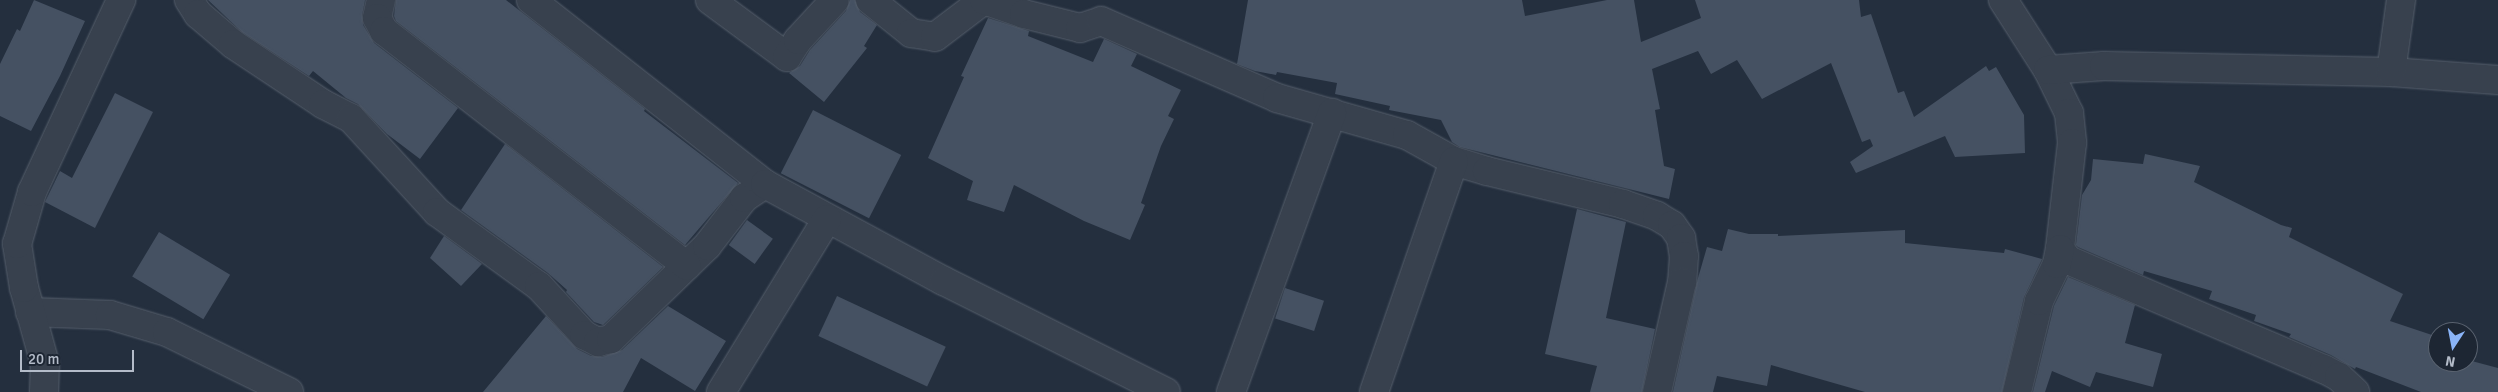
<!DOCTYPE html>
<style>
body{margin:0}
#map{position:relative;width:2498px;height:392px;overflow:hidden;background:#242f3e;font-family:Signika,sans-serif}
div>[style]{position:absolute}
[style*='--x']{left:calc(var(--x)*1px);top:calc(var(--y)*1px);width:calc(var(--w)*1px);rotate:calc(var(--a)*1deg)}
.building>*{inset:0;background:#455162;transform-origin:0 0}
.roads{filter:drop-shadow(0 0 1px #565f6c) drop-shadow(0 0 1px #565f6c)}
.street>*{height:28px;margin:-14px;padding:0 14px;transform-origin:14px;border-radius:14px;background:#38414e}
span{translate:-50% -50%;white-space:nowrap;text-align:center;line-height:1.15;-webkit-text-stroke:5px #1d2633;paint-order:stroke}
.north{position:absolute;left:2428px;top:322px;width:50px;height:50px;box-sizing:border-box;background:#1d2633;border:1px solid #59626f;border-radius:50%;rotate:191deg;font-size:14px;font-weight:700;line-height:20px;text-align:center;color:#b4bcc9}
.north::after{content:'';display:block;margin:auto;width:18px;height:22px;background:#8ab4f8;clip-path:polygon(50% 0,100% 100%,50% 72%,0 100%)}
.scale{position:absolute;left:20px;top:350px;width:114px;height:22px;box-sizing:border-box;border:2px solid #b4bcc9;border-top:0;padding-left:6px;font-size:15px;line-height:18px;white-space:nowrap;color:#b4bcc9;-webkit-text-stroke:4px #1d2633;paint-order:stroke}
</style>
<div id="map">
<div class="building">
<i style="clip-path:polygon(34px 0,85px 21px,60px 76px,31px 131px,0 116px,0 64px,17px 29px,20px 31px)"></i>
<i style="clip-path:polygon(208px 0,365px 0,362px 15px,363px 25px,374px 43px,458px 108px,420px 159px,387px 134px,358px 104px,346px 98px,313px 71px,309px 76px,242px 32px)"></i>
<i style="clip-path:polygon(396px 0,506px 0,645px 109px,644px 111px,738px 183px,685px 245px,396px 21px,394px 16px)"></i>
<i style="clip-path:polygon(850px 0,855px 0,860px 12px,877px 25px,864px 46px,867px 48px,824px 102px,789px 73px,800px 66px,810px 50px,846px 11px)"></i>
<i style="clip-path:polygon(1248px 0,1522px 0,1525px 16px,1607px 0,1634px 0,1641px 42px,1701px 18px,1695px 0,1859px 0,1861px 17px,1871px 14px,1898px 93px,1904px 91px,1914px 117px,1986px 66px,1989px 71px,1996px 67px,2024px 115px,2025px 153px,1955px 157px,1945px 136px,1856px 173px,1850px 162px,1873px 146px,1870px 139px,1862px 142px,1831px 63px,1762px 99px,1737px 60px,1711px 74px,1698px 51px,1652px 69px,1660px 109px,1655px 110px,1664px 166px,1675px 169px,1669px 199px,1460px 147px,1452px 142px,1441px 120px,1389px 110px,1390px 106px,1335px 94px,1337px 83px,1277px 72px,1276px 75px,1255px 71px,1237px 64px)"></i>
<i style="clip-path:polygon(988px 18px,1029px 31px,1028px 36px,1093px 62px,1104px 39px,1137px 54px,1131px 66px,1181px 90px,1168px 116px,1174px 119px,1161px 146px,1141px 203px,1145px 205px,1130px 240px,1084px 221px,1014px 185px,1004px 212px,967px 200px,973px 181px,928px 158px,964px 77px,961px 76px)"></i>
<i style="clip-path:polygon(115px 93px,153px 112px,95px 228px,45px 202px,60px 171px,72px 178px)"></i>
<i style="left:813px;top:110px;width:99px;height:71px;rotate:27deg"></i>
<i style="clip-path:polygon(505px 144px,663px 267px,603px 325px,594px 322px,566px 292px,567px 290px,548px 273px,461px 210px)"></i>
<i style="clip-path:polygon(2145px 154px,2200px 166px,2194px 182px,2281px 225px,2292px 228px,2289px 237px,2403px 294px,2390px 321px,2438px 337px,2438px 362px,2468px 362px,2468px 360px,2498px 368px,2498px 392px,2421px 392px,2356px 367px,2355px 369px,2331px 355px,2289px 337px,2291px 334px,2254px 321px,2256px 315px,2209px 299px,2212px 291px,2144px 271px,2143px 275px,2078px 247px,2076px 245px,2082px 195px,2091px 180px,2093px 159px,2143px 164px)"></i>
<i style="clip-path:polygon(1577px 209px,1626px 222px,1606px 318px,1655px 329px,1642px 392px,1590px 392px,1597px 366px,1545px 354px)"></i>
<i style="left:747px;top:220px;width:32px;height:31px;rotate:36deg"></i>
<i style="clip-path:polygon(1728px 229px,1749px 234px,1778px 234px,1778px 236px,1905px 230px,1905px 243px,2004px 253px,2005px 249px,2042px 259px,2024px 297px,2002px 392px,1865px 392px,1771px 365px,1767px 386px,1717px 376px,1713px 392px,1673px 392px,1698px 278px,1707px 247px,1722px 251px)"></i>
<i style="left:159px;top:232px;width:83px;height:52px;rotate:31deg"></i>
<i style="clip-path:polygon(444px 236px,482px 264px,461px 286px,430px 258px)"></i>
<i style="clip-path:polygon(2068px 277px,2135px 305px,2125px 343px,2162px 354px,2153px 387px,2096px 372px,2090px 387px,2052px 371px,2045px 392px,2033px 392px,2054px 306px)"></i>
<i style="left:1285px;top:288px;width:41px;height:32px;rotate:18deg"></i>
<i style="left:837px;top:296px;width:120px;height:44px;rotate:25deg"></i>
<i style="clip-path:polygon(668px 306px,726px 341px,695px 391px,641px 358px,623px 392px,483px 392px,546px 316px,577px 349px,591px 356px,602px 357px,622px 350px)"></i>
</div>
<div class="roads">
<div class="street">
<i style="--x:189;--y:0;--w:17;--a:57"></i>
<i style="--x:198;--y:14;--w:46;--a:40.6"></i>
<i style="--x:233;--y:44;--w:108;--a:33.7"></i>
<i style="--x:323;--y:104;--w:31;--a:27"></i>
<i style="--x:351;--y:118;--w:127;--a:47.5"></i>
<i style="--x:437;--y:212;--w:126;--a:36"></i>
<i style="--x:539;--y:286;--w:67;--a:47.4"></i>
<i style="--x:584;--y:335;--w:16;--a:27"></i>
<i style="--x:598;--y:342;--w:13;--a:-13"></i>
<i style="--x:611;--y:339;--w:134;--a:-44.1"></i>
<i style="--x:707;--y:246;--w:61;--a:-52.4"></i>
<i style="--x:744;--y:198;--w:25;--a:-34"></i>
<i style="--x:381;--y:0;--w:18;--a:103"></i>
<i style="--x:377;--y:18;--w:15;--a:62"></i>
<i style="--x:384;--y:31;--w:383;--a:37.8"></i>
<i style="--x:531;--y:0;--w:298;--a:38.2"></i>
<i style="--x:765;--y:184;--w:204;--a:28.5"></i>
<i style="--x:944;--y:281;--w:248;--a:26.6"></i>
<i style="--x:710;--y:0;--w:96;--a:36.5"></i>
<i style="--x:787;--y:57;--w:20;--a:-57"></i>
<i style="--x:798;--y:40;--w:54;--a:-47.2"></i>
<i style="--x:870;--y:0;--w:53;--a:38.8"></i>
<i style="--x:911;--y:33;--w:24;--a:9"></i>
<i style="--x:935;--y:37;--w:61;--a:-37.1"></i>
<i style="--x:984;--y:0;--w:42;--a:19.3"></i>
<i style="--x:1024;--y:14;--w:58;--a:14"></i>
<i style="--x:1080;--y:28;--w:22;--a:-18"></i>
<i style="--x:1101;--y:21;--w:192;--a:23.6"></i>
<i style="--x:1277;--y:98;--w:135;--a:15.9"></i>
<i style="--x:1407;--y:135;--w:54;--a:29"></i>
<i style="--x:1454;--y:161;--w:34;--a:17"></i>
<i style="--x:1487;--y:171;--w:140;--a:13.6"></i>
<i style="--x:1623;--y:204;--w:36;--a:19"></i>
<i style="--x:1657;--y:216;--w:17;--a:31"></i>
<i style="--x:1672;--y:225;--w:16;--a:55"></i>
<i style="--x:1681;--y:238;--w:18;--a:81"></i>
<i style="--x:1684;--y:256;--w:26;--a:94"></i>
<i style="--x:1682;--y:282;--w:113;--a:102.8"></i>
<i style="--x:2003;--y:0;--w:83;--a:57.3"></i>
<i style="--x:2048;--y:70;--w:48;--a:64"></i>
<i style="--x:2069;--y:113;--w:30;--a:84"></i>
<i style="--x:2072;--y:143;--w:107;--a:96.5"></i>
<i style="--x:2060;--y:249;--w:14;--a:54"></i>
<i style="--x:2068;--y:260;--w:278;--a:23.1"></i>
<i style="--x:2324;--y:369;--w:17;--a:28"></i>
<i style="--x:2339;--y:377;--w:22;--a:43"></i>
<i style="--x:2048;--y:70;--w:56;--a:-4.1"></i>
<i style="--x:2104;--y:66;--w:287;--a:1.2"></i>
<i style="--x:2391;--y:72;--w:107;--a:4.3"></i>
<i style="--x:2391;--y:72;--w:73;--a:-82.1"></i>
<i style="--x:30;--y:312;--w:80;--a:2.1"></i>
<i style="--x:110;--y:315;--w:59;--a:16.6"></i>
<i style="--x:167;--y:332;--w:136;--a:26.2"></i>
<i style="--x:44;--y:392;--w:28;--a:-88"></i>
<i style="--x:45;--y:364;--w:79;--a:-105.4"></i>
<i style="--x:24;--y:288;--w:45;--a:-99"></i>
<i style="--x:17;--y:244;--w:54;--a:-73.9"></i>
<i style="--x:32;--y:192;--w:212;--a:-65.1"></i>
<i style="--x:721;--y:392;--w:203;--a:-58.5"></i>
<i style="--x:1231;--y:392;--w:297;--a:-70.1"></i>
<i style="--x:1374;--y:392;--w:244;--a:-70.9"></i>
<i style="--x:2017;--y:392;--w:94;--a:-76.4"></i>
<i style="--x:2039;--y:301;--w:41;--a:-64.1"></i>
<i style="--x:2057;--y:264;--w:15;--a:-79"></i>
</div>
</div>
<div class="north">N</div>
<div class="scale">20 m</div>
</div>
